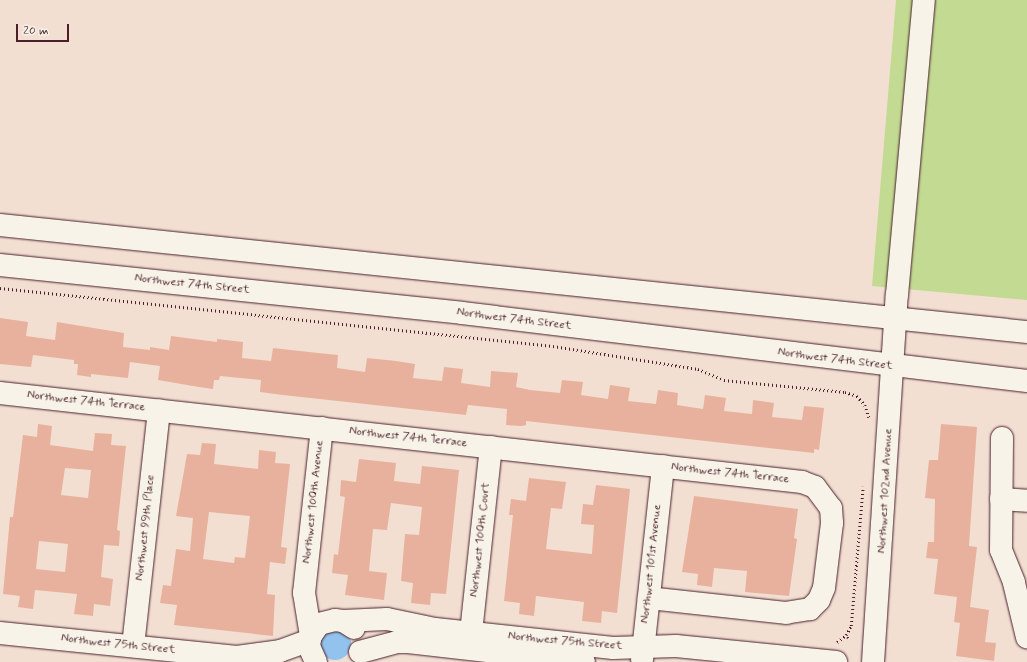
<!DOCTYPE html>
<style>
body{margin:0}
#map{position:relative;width:1027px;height:662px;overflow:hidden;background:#f2dfd2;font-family:Mynerve,sans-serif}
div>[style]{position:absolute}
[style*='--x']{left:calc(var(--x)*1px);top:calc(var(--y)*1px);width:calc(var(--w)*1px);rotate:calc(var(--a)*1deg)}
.green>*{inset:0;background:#c2da91}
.water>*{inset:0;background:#92c3ee}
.round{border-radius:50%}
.building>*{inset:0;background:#e8b19d}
.path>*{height:2.5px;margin-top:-1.25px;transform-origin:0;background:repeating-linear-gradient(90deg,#4a1f2b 0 1px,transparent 0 4px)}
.roads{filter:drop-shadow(0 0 1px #4a1f2b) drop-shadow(0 0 1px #4a1f2b)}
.minor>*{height:22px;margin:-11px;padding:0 11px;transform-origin:11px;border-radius:11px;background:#f7f3e8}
.major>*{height:22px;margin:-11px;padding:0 11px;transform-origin:11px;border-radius:11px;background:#f7f3e8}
span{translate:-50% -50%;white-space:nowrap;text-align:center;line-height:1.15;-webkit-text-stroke:3px #f7f3e8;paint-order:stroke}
.street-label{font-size:12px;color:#4a1f2b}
.scale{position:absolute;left:16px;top:24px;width:53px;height:18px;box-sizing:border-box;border:2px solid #4a1f2b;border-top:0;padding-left:5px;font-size:12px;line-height:14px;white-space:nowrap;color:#4a1f2b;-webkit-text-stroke:3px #f7f3e8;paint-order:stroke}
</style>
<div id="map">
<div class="green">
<i style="clip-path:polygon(896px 0,1027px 0,1027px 300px,872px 286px)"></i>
</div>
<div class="water">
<i class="round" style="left:319px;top:628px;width:32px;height:32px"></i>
</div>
<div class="building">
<i style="clip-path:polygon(0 318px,28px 322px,26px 336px,55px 340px,57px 322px,124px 333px,123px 347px,150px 350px,150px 347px,169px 350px,171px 336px,217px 342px,217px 339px,243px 342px,242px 358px,271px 361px,273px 348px,318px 353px,338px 355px,337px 368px,365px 372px,367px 358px,396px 361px,415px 364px,413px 378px,442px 381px,444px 367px,463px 369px,461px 383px,490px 387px,491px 371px,518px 373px,516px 387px,530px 390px,560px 393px,562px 380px,583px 382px,581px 395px,608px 399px,610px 385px,630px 388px,628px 401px,656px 404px,658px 390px,678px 393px,677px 405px,703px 409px,705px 395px,726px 398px,724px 411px,752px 414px,753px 400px,774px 403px,772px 417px,802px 420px,804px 406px,824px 408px,819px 450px,814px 449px,814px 453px,526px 421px,526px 425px,522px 426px,506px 425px,507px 409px,468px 405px,466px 415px,283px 395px,260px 392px,261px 380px,220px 376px,219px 380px,214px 380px,213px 389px,199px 387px,158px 380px,160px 366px,130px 362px,128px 378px,91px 374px,91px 377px,77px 375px,78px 364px,74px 364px,74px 360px,33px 355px,31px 367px,0 364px)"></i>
<i style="clip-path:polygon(evenodd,38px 424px,52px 426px,50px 445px,93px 451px,95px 433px,112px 434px,111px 445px,126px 446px,117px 530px,120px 531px,119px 546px,104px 545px,101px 577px,113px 579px,110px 606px,94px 604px,93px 616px,74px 614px,77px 594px,35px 590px,33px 609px,18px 607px,20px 596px,3px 594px,10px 517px,13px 517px,23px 435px,37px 437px,38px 424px,65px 468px,91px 470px,88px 498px,61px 495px,65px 468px,38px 424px,39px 541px,68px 544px,65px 572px,36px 569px,39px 541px)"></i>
<i style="clip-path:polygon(941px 424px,977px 427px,969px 546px,977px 547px,970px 607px,989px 610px,985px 642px,996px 643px,994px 661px,956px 656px,960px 623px,954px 622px,957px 597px,934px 594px,938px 559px,926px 558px,928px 542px,934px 542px,935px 499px,925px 498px,929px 460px,938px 460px)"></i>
<i style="clip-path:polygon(evenodd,202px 443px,216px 444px,214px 464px,258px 469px,259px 450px,276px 452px,275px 463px,290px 464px,281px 547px,287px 548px,285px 564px,270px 562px,267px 594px,275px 595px,273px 636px,174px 625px,177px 605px,160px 603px,163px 585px,171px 586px,176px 549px,190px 551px,193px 518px,176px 516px,187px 454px,200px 455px,202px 443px,209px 512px,250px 516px,245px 558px,235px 557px,234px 563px,203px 559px,209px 512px)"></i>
<i style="clip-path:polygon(359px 459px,396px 463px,394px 481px,420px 484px,422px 466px,459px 470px,446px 594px,431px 593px,430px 605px,411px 603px,413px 583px,401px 581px,405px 534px,419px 535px,422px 507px,391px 503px,387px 530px,373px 529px,369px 571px,387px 573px,384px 600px,345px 595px,348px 575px,332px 573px,334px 554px,338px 555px,345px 497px,340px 496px,341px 480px,356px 482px)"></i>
<i style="clip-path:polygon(529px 478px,566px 482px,562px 509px,551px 508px,546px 549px,592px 554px,594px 525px,581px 524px,583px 504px,593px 505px,596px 485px,630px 489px,617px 613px,602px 611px,601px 623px,582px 621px,584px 602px,536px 596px,534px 616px,519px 614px,520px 603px,504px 601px,513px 515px,509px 515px,511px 499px,526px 501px)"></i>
<i style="clip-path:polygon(694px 496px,798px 509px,794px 538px,797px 539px,789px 596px,745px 592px,747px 571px,714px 568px,712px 587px,697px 585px,698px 574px,682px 572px)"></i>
</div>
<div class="path">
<i style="--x:0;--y:288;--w:556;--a:5.99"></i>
<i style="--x:553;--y:346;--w:147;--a:9"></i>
<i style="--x:698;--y:369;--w:28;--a:23"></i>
<i style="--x:724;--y:380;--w:122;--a:5.7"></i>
<i style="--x:845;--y:392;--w:13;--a:18"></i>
<i style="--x:857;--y:396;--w:12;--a:48"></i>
<i style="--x:865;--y:405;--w:13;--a:72"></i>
<i style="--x:848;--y:638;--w:4;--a:-124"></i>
<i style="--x:846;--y:635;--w:10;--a:-61"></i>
<i style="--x:851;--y:626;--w:140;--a:-85.1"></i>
<i style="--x:837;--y:642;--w:11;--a:-38"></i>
</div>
<div class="roads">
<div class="minor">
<i style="--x:0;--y:393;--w:807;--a:6.33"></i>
<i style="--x:802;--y:482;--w:14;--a:21"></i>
<i style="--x:815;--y:487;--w:26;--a:53"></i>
<i style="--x:831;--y:508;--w:15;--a:86"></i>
<i style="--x:832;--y:523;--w:65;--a:97"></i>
<i style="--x:824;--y:588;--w:13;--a:113"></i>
<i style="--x:819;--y:600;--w:13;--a:135"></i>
<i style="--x:810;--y:609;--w:24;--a:171"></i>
<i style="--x:786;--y:613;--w:138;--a:-173.8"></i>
<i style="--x:1002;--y:438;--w:112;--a:90.5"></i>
<i style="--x:1001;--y:550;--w:35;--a:68"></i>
<i style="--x:1014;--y:583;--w:56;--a:76.5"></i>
<i style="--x:1001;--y:499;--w:26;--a:4"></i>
<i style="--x:343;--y:621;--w:44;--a:-2.6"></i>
<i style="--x:387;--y:619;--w:49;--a:11.8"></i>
<i style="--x:435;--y:629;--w:179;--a:6.1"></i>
<i style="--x:613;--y:648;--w:63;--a:-1.8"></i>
<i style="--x:676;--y:646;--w:161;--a:5.7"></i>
<i style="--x:0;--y:633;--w:238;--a:5.8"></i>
<i style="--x:237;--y:657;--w:15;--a:20"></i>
<i style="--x:471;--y:633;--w:187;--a:-83.9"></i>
<i style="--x:311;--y:636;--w:44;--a:-99.2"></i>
<i style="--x:304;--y:593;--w:166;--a:-83.8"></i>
<i style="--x:133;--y:646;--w:237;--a:-83.7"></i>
<i style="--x:360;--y:652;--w:38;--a:-15"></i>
<i style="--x:397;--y:642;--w:11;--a:0"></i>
<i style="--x:408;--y:642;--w:177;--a:6.5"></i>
<i style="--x:237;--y:657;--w:43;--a:-7.9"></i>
<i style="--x:280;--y:651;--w:32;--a:-20"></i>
<i style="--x:642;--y:660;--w:195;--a:-83.8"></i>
<i style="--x:316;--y:662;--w:17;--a:-114"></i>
<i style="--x:309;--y:646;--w:9;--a:-84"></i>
<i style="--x:310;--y:637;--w:16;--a:-55"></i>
<i style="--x:319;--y:624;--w:16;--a:-14"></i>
<i style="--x:335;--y:620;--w:8;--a:7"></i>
<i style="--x:343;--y:621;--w:13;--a:32"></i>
<i style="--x:873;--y:662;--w:368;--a:-86.3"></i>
<i style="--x:897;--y:295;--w:296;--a:-84.8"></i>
</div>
<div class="major">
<i style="--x:0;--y:225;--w:1033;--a:5.95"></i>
<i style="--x:0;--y:265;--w:464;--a:5.9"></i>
<i style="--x:462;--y:313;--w:569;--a:6.86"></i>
</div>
</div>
<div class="street-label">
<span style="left:192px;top:285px;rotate:6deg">Northwest 74th Street</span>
<span style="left:514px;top:320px;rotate:7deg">Northwest 74th Street</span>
<span style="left:835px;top:360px;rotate:7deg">Northwest 74th Street</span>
<span style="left:86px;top:402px;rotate:6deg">Northwest 74th Terrace</span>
<span style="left:408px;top:438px;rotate:6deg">Northwest 74th Terrace</span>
<span style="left:730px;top:474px;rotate:6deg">Northwest 74th Terrace</span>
<span style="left:886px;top:491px;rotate:-87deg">Northwest 102nd Avenue</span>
<span style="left:314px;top:502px;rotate:-84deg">Northwest 100th Avenue</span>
<span style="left:146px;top:528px;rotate:-84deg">Northwest 99th Place</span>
<span style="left:481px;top:540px;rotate:-84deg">Northwest 100th Court</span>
<span style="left:652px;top:564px;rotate:-84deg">Northwest 101st Avenue</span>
<span style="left:565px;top:642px;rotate:5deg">Northwest 75th Street</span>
<span style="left:118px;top:645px;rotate:6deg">Northwest 75th Street</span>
</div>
<div class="scale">20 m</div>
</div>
